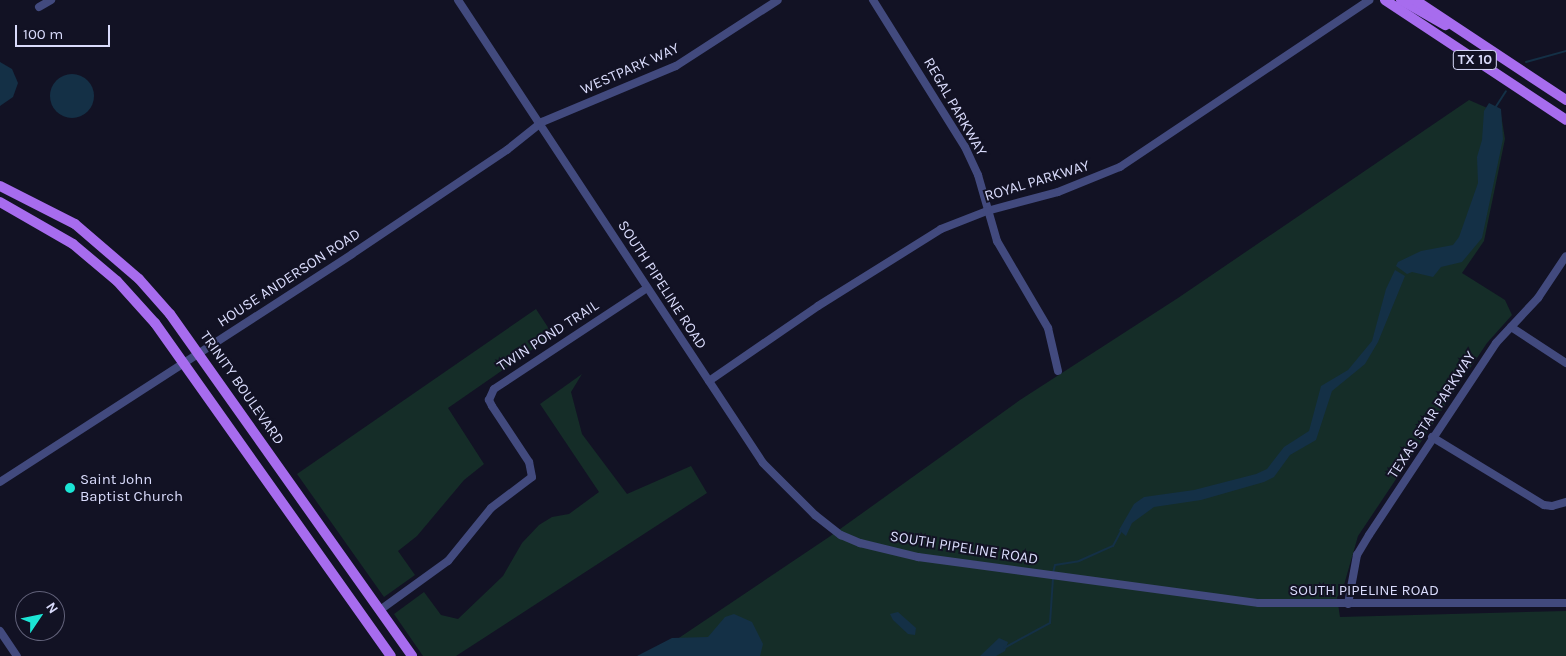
<!DOCTYPE html>
<style>
body{margin:0}
#map{position:relative;width:1566px;height:656px;overflow:hidden;background:#121224;font-family:Karla,sans-serif}
div>[style]{position:absolute}
[style*='--x']{left:calc(var(--x)*1px);top:calc(var(--y)*1px);width:calc(var(--w)*1px);rotate:calc(var(--a)*1deg)}
.green>*{inset:0;background:#152d28}
.water>*{inset:0;background:#143046}
.round{border-radius:50%}
.stream>*{height:2px;margin:-1px;padding:0 1px;transform-origin:1px;border-radius:1px;background:#143046}
.minor>*{height:8px;margin:-4px;padding:0 4px;transform-origin:4px;border-radius:4px;background:#424a7e}
.major>*{height:10px;margin:-5px;padding:0 5px;transform-origin:5px;border-radius:5px;background:#a76cee}
.dots>*{width:14px;height:14px;translate:-50% -50%;box-sizing:border-box;border:2px solid #121224;border-radius:50%}
span{translate:-50% -50%;white-space:nowrap;text-align:center;line-height:1.15;-webkit-text-stroke:4px #121224;paint-order:stroke}
.shield-label span{padding:1px 4px;background:#121224;border:1px solid;border-radius:4px;-webkit-text-stroke-width:0}
.shield-label{font-size:14px;color:#d9dbfb;font-weight:700}
.street-label{font-size:15px;color:#d9dbfb}
.poi-label{font-size:15px;color:#d9dbfb}
.left{translate:0 -50%;text-align:left}
.north{position:absolute;left:15px;top:591px;width:50px;height:50px;box-sizing:border-box;background:#121224;border:1px solid #62627a;border-radius:50%;rotate:56deg;font-size:14px;font-weight:700;line-height:20px;text-align:center;color:#d9dbfb}
.north::after{content:'';display:block;margin:auto;width:18px;height:22px;background:#1be5d5;clip-path:polygon(50% 0,100% 100%,50% 72%,0 100%)}
.scale{position:absolute;left:15px;top:25px;width:95px;height:22px;box-sizing:border-box;border:2px solid #d9dbfb;border-top:0;padding-left:6px;font-size:15px;line-height:18px;white-space:nowrap;color:#d9dbfb;-webkit-text-stroke:4px #121224;paint-order:stroke}
</style>
<div id="map">
<div class="green">
<i style="clip-path:polygon(1469px 100px,1501px 114px,1505px 139px,1484px 241px,1462px 273px,1505px 300px,1512px 315px,1487px 343px,1358px 536px,1342px 592px,1337px 597px,1340px 617px,1566px 611px,1566px 656px,652px 656px,829px 537px,1020px 400px,1178px 298px)"></i>
<i style="clip-path:polygon(536px 309px,553px 335px,448px 408px,484px 464px,464px 480px,417px 536px,398px 551px,415px 575px,384px 597px,297px 474px)"></i>
<i style="clip-path:polygon(582px 374px,571px 392px,582px 434px,627px 494px,691px 466px,707px 493px,456px 656px,423px 656px,394px 614px,424px 592px,441px 615px,458px 619px,503px 576px,522px 543px,539px 525px,552px 517px,569px 514px,599px 492px,540px 404px)"></i>
</div>
<div class="water">
<i style="clip-path:polygon(0 62px,12px 69px,18px 83px,13px 97px,0 106px)"></i>
<i class="round" style="left:50px;top:74px;width:44px;height:44px"></i>
<i style="clip-path:polygon(1489px 103px,1501px 109px,1503px 139px,1482px 238px,1462px 262px,1441px 267px,1433px 277px,1412px 272px,1407px 274px,1396px 266px,1398px 262px,1421px 251px,1453px 245px,1459px 237px,1478px 183px,1477px 157px,1482px 140px,1484px 111px)"></i>
<i style="clip-path:polygon(1395px 270px,1405px 276px,1378px 342px,1365px 364px,1332px 391px,1316px 440px,1290px 455px,1274px 477px,1264px 482px,1201px 500px,1154px 507px,1132px 523px,1126px 536px,1119px 530px,1134px 504px,1144px 497px,1194px 490px,1256px 474px,1267px 469px,1284px 447px,1309px 431px,1321px 386px,1348px 370px,1372px 341px,1386px 289px)"></i>
<i style="clip-path:polygon(898px 612px,916px 628px,915px 635px,908px 634px,893px 620px,890px 614px)"></i>
<i style="clip-path:polygon(734px 614px,752px 622px,763px 644px,760px 656px,637px 656px,672px 638px,708px 637px,725px 617px)"></i>
<i style="clip-path:polygon(999px 638px,1008px 642px,1005px 651px,996px 656px,980px 656px)"></i>
</div>
<div class="stream">
<i style="--x:1526;--y:62;--w:41;--a:-15.4"></i>
<i style="--x:1495;--y:108;--w:20;--a:-57"></i>
<i style="--x:1053;--y:573;--w:8;--a:-76"></i>
<i style="--x:1055;--y:565;--w:24;--a:-9"></i>
<i style="--x:1079;--y:561;--w:37;--a:-24"></i>
<i style="--x:1113;--y:546;--w:17;--a:-62"></i>
<i style="--x:1004;--y:648;--w:52;--a:-28.5"></i>
<i style="--x:1050;--y:623;--w:45;--a:-86.2"></i>
</div>
<div class="minor">
<i style="--x:458;--y:0;--w:554;--a:56.63"></i>
<i style="--x:763;--y:463;--w:74;--a:45"></i>
<i style="--x:815;--y:515;--w:33;--a:38"></i>
<i style="--x:841;--y:535;--w:21;--a:23"></i>
<i style="--x:860;--y:543;--w:60;--a:13.6"></i>
<i style="--x:918;--y:557;--w:344;--a:7.7"></i>
<i style="--x:1259;--y:603;--w:307;--a:0"></i>
<i style="--x:873;--y:0;--w:173;--a:58"></i>
<i style="--x:965;--y:147;--w:31;--a:65"></i>
<i style="--x:978;--y:175;--w:69;--a:73.9"></i>
<i style="--x:997;--y:241;--w:101;--a:59.6"></i>
<i style="--x:1048;--y:328;--w:44;--a:76.9"></i>
<i style="--x:39;--y:7;--w:14;--a:-30"></i>
<i style="--x:1511;--y:327;--w:66;--a:33.2"></i>
<i style="--x:709;--y:381;--w:132;--a:-34.5"></i>
<i style="--x:818;--y:306;--w:145;--a:-32"></i>
<i style="--x:941;--y:229;--w:49;--a:-21.4"></i>
<i style="--x:987;--y:211;--w:73;--a:-15"></i>
<i style="--x:1058;--y:192;--w:67;--a:-22"></i>
<i style="--x:1120;--y:167;--w:300;--a:-33.8"></i>
<i style="--x:1432;--y:437;--w:131;--a:31.3"></i>
<i style="--x:1544;--y:505;--w:8;--a:7"></i>
<i style="--x:1552;--y:506;--w:15;--a:-16"></i>
<i style="--x:0;--y:482;--w:419;--a:-32.9"></i>
<i style="--x:352;--y:254;--w:187;--a:-33.9"></i>
<i style="--x:507;--y:150;--w:45;--a:-38.7"></i>
<i style="--x:542;--y:122;--w:145;--a:-22.7"></i>
<i style="--x:676;--y:66;--w:121;--a:-32.9"></i>
<i style="--x:1348;--y:604;--w:50;--a:-79.6"></i>
<i style="--x:1357;--y:555;--w:23;--a:-59"></i>
<i style="--x:1369;--y:535;--w:230;--a:-56.5"></i>
<i style="--x:1496;--y:343;--w:62;--a:-47"></i>
<i style="--x:1538;--y:298;--w:50;--a:-56.3"></i>
<i style="--x:380;--y:610;--w:84;--a:-35.8"></i>
<i style="--x:448;--y:561;--w:68;--a:-50.9"></i>
<i style="--x:491;--y:508;--w:51;--a:-37.1"></i>
<i style="--x:532;--y:477;--w:15;--a:-101"></i>
<i style="--x:529;--y:462;--w:67;--a:-123.5"></i>
<i style="--x:492;--y:406;--w:7;--a:-117"></i>
<i style="--x:489;--y:400;--w:12;--a:-66"></i>
<i style="--x:494;--y:389;--w:183;--a:-33.4"></i>
<i style="--x:0;--y:631;--w:30;--a:56"></i>
</div>
<div class="major">
<i style="--x:1385;--y:0;--w:217;--a:33.5"></i>
<i style="--x:1401;--y:0;--w:51;--a:29.6"></i>
<i style="--x:1415;--y:0;--w:181;--a:33.5"></i>
<i style="--x:0;--y:186;--w:84;--a:26.9"></i>
<i style="--x:75;--y:224;--w:84;--a:40.7"></i>
<i style="--x:139;--y:279;--w:47;--a:48.5"></i>
<i style="--x:170;--y:314;--w:419;--a:54.7"></i>
<i style="--x:0;--y:202;--w:84;--a:29.9"></i>
<i style="--x:73;--y:244;--w:57;--a:40.1"></i>
<i style="--x:117;--y:281;--w:57;--a:47.9"></i>
<i style="--x:155;--y:323;--w:408;--a:54.7"></i>
</div>
<div class="dots">
<i style="left:70px;top:488px;background:#1be5d5"></i>
</div>
<div class="shield-label">
<span style="left:1475px;top:60px">TX 10</span>
</div>
<div class="street-label">
<span style="left:630px;top:69px;rotate:-24deg">WESTPARK WAY</span>
<span style="left:955px;top:107px;rotate:60deg">REGAL PARKWAY</span>
<span style="left:1037px;top:181px;rotate:-17deg">ROYAL PARKWAY</span>
<span style="left:289px;top:278px;rotate:-33deg">HOUSE ANDERSON ROAD</span>
<span style="left:662px;top:285px;rotate:57deg">SOUTH PIPELINE ROAD</span>
<span style="left:548px;top:336px;rotate:-33deg">TWIN POND TRAIL</span>
<span style="left:242px;top:388px;rotate:55deg">TRINITY BOULEVARD</span>
<span style="left:1432px;top:415px;rotate:-57deg">TEXAS STAR PARKWAY</span>
<span style="left:964px;top:548px;rotate:9deg">SOUTH PIPELINE ROAD</span>
<span style="left:1364px;top:591px">SOUTH PIPELINE ROAD</span>
</div>
<div class="poi-label">
<span class="left" style="left:80px;top:488px">Saint John<br>Baptist Church</span>
</div>
<div class="north">N</div>
<div class="scale">100 m</div>
</div>
